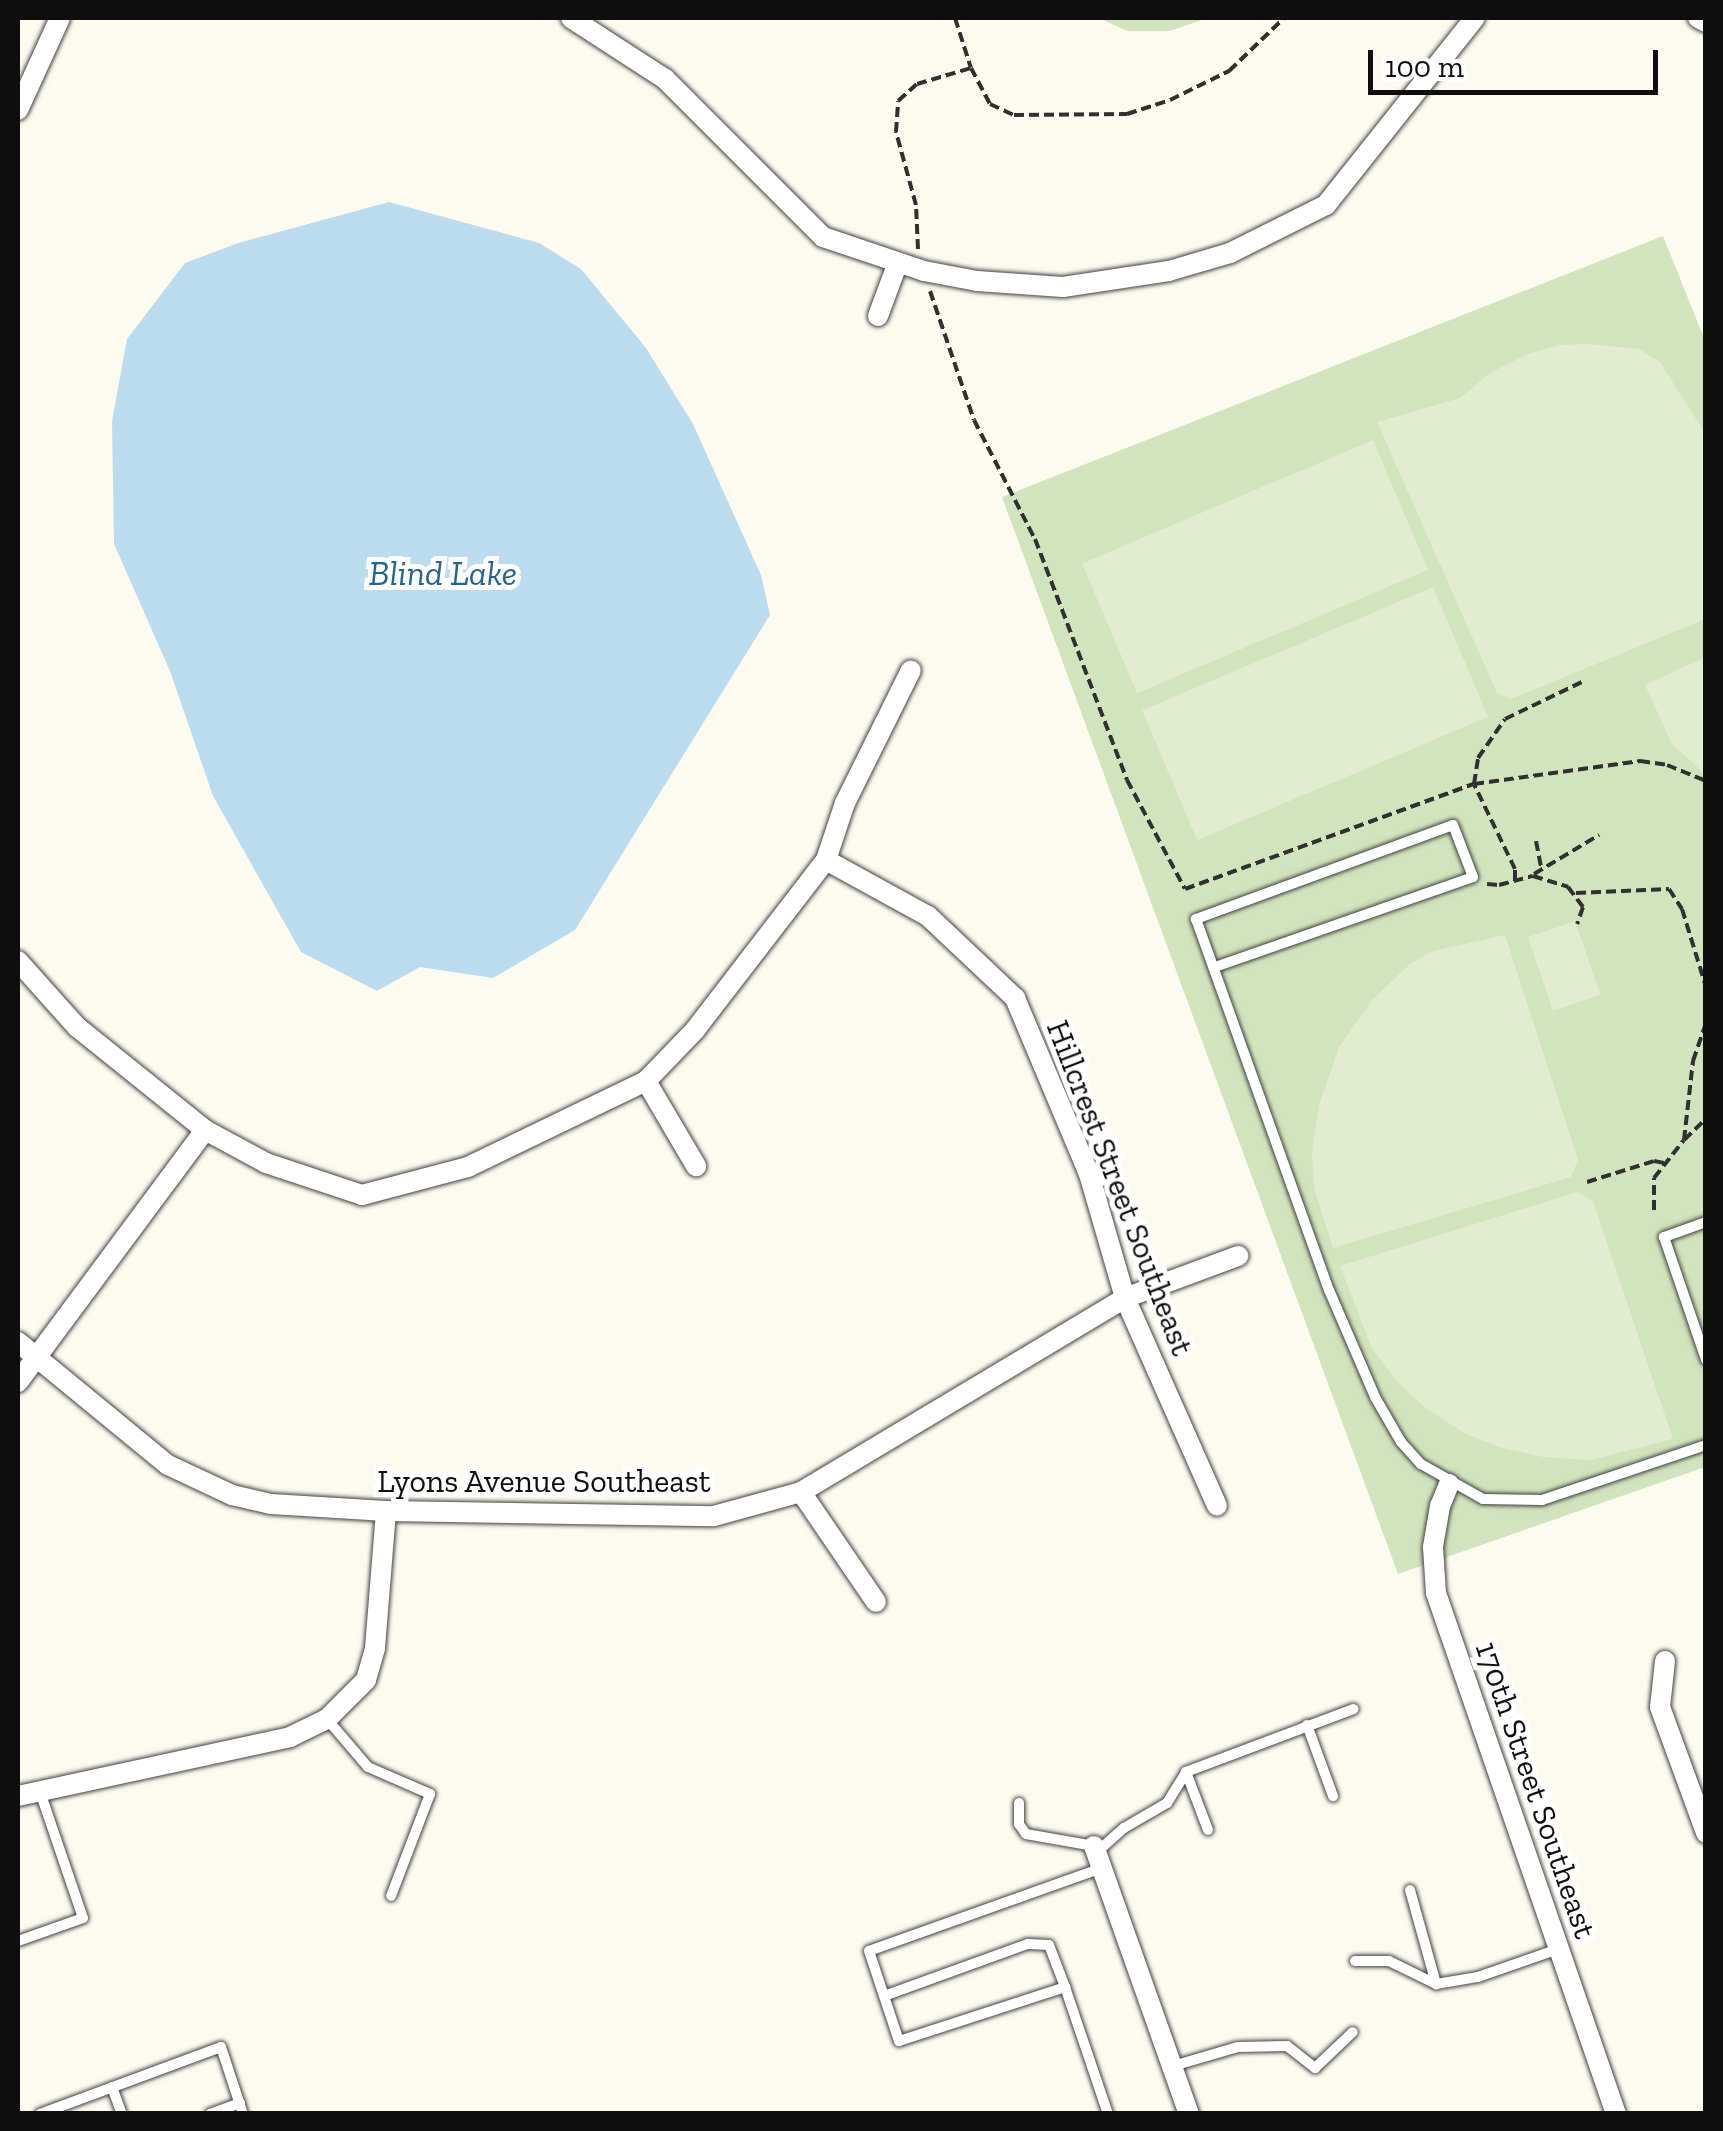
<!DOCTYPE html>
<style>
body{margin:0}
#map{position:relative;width:1723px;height:2131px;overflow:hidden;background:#fdfaf0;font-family:"Zilla Slab",serif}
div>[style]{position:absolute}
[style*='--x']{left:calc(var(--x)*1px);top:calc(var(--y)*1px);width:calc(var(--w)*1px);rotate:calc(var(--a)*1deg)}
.green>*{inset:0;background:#d2e4bd}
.pitch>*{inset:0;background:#e2ecce;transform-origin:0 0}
.water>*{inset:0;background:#bbdcef}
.path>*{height:4px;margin-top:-2px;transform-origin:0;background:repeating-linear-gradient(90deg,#303030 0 10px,transparent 0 15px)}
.roads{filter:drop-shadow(0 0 2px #414141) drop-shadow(0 0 2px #414141)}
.service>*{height:10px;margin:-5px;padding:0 5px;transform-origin:5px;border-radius:5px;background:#fff}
.minor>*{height:20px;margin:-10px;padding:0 10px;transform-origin:10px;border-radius:10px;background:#fff}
span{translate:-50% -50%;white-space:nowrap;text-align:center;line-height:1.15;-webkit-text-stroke:10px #fff;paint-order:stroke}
.street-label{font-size:32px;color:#0e0e0e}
.water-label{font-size:35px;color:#266490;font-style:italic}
.frame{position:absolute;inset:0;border:20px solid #0e0e0e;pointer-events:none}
.scale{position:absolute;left:1368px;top:50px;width:290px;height:45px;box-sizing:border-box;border:5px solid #0e0e0e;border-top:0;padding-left:12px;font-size:30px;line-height:35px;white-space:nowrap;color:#0e0e0e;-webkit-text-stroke:8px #fff;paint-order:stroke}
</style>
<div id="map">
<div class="green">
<i style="clip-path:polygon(1099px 18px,1208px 18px,1170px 31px,1127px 31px)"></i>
<i style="clip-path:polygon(1663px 236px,1706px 343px,1705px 1467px,1398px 1574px,1002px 497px)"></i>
</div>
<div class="pitch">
<i style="clip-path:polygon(1588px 344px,1639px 349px,1660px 362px,1705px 433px,1705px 619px,1511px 699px,1497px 693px,1377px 422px,1460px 398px,1490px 373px,1527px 354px,1560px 345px)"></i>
<i style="left:1373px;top:440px;width:141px;height:316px;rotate:67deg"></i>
<i style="left:1433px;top:587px;width:141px;height:316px;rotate:67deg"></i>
<i style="clip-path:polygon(1705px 657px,1705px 774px,1672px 744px,1645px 685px)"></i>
<i style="left:1575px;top:921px;width:78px;height:50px;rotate:71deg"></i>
<i style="clip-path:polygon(1505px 935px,1578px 1160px,1571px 1177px,1333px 1248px,1315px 1191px,1312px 1154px,1319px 1105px,1339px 1047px,1372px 1000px,1410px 964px,1433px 951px)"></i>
<i style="clip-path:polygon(1577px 1192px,1593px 1201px,1673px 1439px,1590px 1460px,1543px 1457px,1498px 1447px,1464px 1433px,1423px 1406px,1398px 1383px,1372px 1348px,1340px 1266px)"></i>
</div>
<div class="water">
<i style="clip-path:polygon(389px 202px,539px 243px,581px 269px,646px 348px,693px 424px,761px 575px,770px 615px,575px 930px,493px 978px,420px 967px,377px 991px,301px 952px,213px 796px,170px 671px,114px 544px,112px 421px,127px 339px,185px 263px,238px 243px)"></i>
</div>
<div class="path">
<i style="--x:955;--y:18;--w:52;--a:72.3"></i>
<i style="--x:971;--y:68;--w:41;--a:62.2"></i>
<i style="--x:990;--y:104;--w:26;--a:25"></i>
<i style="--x:1014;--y:115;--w:113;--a:-0.5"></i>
<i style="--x:1127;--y:114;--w:45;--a:-18"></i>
<i style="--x:1170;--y:100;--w:66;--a:-26.2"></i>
<i style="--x:1229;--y:71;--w:76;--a:-43.9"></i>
<i style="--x:918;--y:249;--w:44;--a:-92.6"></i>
<i style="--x:916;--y:205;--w:76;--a:-105.3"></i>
<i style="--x:896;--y:132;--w:31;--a:-86"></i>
<i style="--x:898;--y:101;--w:25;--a:-42"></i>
<i style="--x:917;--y:84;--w:56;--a:-16.5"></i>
<i style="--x:930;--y:291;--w:136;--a:71.2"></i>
<i style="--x:974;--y:420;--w:134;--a:62.9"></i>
<i style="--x:1035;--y:539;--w:258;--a:69.1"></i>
<i style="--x:1127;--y:780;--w:123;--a:62"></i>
<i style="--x:1185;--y:889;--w:307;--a:-20"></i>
<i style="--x:1474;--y:784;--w:168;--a:-7.9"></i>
<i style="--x:1640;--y:761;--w:27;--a:8"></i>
<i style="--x:1667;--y:765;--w:42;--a:22.3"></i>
<i style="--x:1536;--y:841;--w:26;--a:79"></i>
<i style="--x:1534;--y:874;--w:76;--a:-31"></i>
<i style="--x:1515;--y:880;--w:11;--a:-90"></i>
<i style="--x:1515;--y:869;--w:94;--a:-115.8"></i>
<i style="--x:1474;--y:784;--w:26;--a:-81"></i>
<i style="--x:1478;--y:758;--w:47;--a:-55.3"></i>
<i style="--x:1505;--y:719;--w:85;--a:-25.7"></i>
<i style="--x:1487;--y:884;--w:12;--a:5"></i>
<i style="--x:1499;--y:885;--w:35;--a:-15"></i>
<i style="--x:1533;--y:876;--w:37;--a:17"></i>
<i style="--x:1568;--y:887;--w:25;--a:53"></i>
<i style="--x:1583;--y:907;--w:18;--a:109"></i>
<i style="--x:1576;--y:893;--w:93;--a:-2.5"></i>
<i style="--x:1669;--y:889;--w:24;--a:57"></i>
<i style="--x:1682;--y:909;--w:82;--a:72.9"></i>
<i style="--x:1684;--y:1140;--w:30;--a:-44"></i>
<i style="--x:1587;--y:1182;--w:70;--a:-17.4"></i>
<i style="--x:1654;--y:1161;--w:10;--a:11"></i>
<i style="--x:1654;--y:1210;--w:32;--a:-90"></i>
<i style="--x:1654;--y:1178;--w:48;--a:-51.7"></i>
<i style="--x:1684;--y:1140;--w:80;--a:-83.5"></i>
<i style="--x:1693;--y:1061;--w:40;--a:-71.1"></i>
</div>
<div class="roads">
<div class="service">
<i style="--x:1215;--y:967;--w:273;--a:-19.2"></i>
<i style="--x:1473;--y:877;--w:56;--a:-111"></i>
<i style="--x:1453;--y:825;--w:274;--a:159.9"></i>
<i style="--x:1196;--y:919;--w:394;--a:70.3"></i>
<i style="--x:1329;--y:1290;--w:116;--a:66.7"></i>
<i style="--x:1375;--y:1397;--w:52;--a:60"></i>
<i style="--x:1401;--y:1442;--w:30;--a:48"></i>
<i style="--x:1421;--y:1464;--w:71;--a:29.4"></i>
<i style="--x:1483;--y:1499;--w:59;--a:1"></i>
<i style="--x:1542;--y:1500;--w:173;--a:-18.5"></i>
<i style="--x:1706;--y:1222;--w:45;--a:160.3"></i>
<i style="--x:1664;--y:1237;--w:130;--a:71.1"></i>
<i style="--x:327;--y:1719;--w:63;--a:49.5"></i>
<i style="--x:368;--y:1767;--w:68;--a:23.5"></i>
<i style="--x:430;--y:1794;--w:109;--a:110.9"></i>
<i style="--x:1307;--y:1725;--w:76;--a:69.9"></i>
<i style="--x:1186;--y:1772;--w:62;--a:69.2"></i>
<i style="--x:1019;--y:1803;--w:21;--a:90"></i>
<i style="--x:1019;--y:1824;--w:12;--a:55"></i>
<i style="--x:1026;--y:1834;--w:69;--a:10"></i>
<i style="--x:1097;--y:1852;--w:36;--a:-42"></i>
<i style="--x:1124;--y:1828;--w:50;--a:-30.2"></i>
<i style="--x:1167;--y:1803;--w:36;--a:-58"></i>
<i style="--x:1186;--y:1772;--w:179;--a:-20.6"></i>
<i style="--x:1102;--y:1868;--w:247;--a:160.4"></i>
<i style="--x:869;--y:1951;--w:95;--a:71.6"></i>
<i style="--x:899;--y:2041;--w:175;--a:-18"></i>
<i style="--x:1065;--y:1987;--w:134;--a:71.3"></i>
<i style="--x:1410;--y:1890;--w:98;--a:74.5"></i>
<i style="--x:18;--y:1941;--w:69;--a:-19.5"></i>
<i style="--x:83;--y:1918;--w:133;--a:-108.8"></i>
<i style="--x:1355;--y:1961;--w:34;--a:0"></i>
<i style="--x:1389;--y:1961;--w:52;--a:26.1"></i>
<i style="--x:1436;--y:1984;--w:43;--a:-9.5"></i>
<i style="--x:1478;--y:1977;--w:85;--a:-19.3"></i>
<i style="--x:884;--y:1996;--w:153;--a:-19.9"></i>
<i style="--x:1028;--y:1944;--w:21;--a:3"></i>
<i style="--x:1049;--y:1945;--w:45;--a:69.1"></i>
<i style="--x:1173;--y:2066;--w:68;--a:-16.3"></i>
<i style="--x:1238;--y:2047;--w:49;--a:-1.2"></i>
<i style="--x:1287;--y:2046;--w:36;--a:38"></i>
<i style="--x:1315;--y:2068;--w:52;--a:-43.5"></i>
<i style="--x:112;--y:2087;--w:29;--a:70"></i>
<i style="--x:40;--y:2114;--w:193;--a:-20.3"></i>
<i style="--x:221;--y:2047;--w:71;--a:71.8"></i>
<i style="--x:210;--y:2114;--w:32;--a:-20"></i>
</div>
<div class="minor">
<i style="--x:571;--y:18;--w:112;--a:33"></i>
<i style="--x:665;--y:79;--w:223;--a:45"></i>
<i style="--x:823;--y:237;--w:107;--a:18.6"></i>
<i style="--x:924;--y:271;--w:54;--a:10.7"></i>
<i style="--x:977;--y:281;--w:86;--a:4"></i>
<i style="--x:1063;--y:287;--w:107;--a:-8.6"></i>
<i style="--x:1169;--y:271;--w:64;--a:-16.4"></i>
<i style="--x:1230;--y:253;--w:107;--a:-26.6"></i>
<i style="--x:1326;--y:205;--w:239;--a:-51.5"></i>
<i style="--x:1698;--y:18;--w:9;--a:27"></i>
<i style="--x:18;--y:110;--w:101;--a:-65.5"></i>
<i style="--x:878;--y:316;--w:54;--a:-69.6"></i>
<i style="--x:826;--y:860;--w:116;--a:28.8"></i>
<i style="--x:928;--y:916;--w:120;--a:43.3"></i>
<i style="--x:1015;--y:998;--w:191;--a:67.2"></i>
<i style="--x:1089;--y:1174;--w:129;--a:73.8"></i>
<i style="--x:1125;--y:1298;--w:227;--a:66.1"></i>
<i style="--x:18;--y:961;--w:89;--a:48.2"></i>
<i style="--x:77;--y:1027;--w:164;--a:38.8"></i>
<i style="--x:205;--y:1130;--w:69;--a:28.4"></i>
<i style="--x:266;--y:1163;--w:101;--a:18.4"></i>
<i style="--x:362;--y:1195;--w:110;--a:-14.8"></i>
<i style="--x:468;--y:1167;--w:198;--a:-25.8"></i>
<i style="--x:646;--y:1081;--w:71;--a:-46.1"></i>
<i style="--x:695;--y:1030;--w:215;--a:-52.4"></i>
<i style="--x:826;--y:860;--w:60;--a:-71.6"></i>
<i style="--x:845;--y:803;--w:148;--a:-63.6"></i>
<i style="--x:646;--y:1081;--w:99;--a:59.5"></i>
<i style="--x:18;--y:1342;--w:194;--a:39.4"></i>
<i style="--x:168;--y:1465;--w:71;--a:25.1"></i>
<i style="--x:232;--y:1495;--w:40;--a:13"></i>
<i style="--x:271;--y:1504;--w:115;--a:3.5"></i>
<i style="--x:386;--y:1511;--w:328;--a:0.9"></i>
<i style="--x:714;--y:1516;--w:90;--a:-15.4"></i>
<i style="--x:801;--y:1492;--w:378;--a:-30.9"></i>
<i style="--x:1125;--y:1298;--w:121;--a:-20.4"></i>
<i style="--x:18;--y:1382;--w:314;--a:-53.4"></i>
<i style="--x:1449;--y:1484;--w:24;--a:112"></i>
<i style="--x:1440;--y:1506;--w:42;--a:99.7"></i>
<i style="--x:1433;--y:1547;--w:46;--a:86.3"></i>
<i style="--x:1436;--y:1593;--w:551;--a:70.94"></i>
<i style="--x:801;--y:1492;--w:133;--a:55.7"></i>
<i style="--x:1665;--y:1661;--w:46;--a:96.2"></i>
<i style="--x:1660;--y:1707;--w:134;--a:69.9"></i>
<i style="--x:18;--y:1796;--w:278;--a:-12.2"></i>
<i style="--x:290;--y:1737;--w:41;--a:-25.9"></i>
<i style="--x:327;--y:1719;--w:55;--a:-45"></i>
<i style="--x:366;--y:1680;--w:33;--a:-74"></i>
<i style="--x:375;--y:1648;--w:137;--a:-85.4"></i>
<i style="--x:1094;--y:1846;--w:284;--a:70.5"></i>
</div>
</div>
<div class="street-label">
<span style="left:1120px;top:1188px;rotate:69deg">Hillcrest Street Southeast</span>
<span style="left:544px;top:1481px">Lyons Avenue Southeast</span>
<span style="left:1536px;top:1790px;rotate:71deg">170th Street Southeast</span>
</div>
<div class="water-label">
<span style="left:443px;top:573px">Blind Lake</span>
</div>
<div class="frame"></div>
<div class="scale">100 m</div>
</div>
